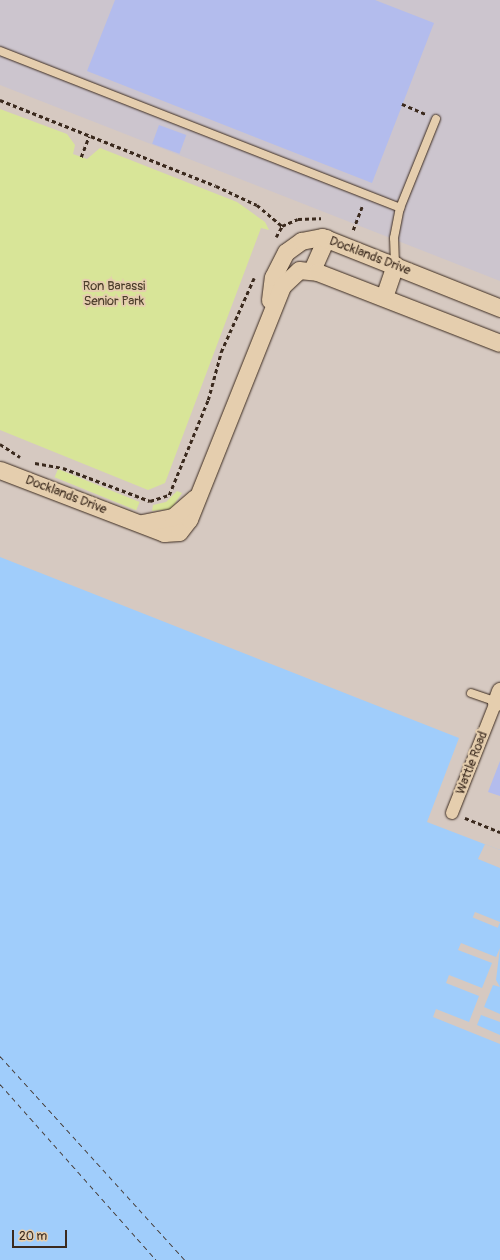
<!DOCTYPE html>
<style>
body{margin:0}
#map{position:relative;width:500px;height:1260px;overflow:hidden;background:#d6c9c1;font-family:Pangolin,sans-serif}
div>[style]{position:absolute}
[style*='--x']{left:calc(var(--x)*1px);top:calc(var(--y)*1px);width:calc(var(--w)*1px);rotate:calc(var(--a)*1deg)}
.built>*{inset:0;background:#ccc5ce}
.green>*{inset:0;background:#d8e598;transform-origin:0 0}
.water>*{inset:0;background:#a0cdfb}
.pier>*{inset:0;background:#d6c9c1;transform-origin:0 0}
.ferry>*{height:1px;margin-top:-0.5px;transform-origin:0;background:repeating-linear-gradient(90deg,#453a34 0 5px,transparent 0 9px)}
.building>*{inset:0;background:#b3bced;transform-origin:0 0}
.path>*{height:2.5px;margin-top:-1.25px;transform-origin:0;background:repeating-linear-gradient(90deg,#3b2a1e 0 4px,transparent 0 7px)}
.roads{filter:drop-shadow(0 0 1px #3b2a1e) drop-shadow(0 0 1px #3b2a1e)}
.service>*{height:8px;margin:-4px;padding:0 4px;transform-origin:4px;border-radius:4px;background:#e5ceae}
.pedestrian>*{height:12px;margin:-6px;padding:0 6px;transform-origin:6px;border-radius:6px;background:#e5ceae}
.minor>*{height:17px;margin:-8.5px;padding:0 8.5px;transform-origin:8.5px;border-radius:8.5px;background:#e5ceae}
span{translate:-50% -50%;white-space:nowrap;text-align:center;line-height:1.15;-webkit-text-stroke:4px #e5ceae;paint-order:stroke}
.street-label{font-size:13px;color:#3b2a1e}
.park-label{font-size:13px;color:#4b3d2a}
.scale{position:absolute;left:12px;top:1230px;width:55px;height:18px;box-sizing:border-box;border:2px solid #3b2a1e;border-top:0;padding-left:5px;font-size:12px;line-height:14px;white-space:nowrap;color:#3b2a1e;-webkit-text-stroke:3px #e5ceae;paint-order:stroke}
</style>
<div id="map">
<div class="built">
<i style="clip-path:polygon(0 0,500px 0,500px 281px,0 85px)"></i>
</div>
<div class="green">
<i style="clip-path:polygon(0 109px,67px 134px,75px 145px,73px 154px,87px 159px,100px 148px,237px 202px,265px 222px,269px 230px,261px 228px,165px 483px,148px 490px,0 430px)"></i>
<i style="left:58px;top:469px;width:88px;height:9px;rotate:22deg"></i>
<i style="clip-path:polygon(177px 491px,182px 493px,171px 509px,152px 511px,153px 505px,166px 502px)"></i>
</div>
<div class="water">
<i style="clip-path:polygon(0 557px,459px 738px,427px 822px,500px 850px,500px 1260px,0 1260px)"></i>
</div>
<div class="pier">
<i style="clip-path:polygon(485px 844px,500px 850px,500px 868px,478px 859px)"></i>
<i style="left:475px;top:912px;width:27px;height:6px;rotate:22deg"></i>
<i style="clip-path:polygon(461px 943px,496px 957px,500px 948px,496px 980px,500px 987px,493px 985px,484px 1007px,500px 1014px,500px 1022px,481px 1015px,477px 1025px,500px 1035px,500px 1044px,433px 1017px,436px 1009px,469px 1022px,479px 996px,446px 983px,449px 975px,482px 988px,492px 963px,458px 950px)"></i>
</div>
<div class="ferry">
<i style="--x:0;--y:1056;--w:275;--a:47.8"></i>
<i style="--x:0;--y:1084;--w:235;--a:48.4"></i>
</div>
<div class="building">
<i style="clip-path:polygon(115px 0,375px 0,434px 23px,372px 183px,87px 71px)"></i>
<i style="left:159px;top:125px;width:29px;height:20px;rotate:20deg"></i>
<i style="clip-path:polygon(500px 761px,500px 796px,488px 792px)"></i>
</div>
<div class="path">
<i style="--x:0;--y:100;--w:232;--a:21.7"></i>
<i style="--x:216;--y:186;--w:45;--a:24.9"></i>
<i style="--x:257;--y:205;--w:33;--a:40"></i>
<i style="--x:402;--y:104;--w:26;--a:23"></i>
<i style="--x:81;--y:157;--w:22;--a:-69"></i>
<i style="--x:353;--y:230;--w:25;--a:-69"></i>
<i style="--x:276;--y:237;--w:13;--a:-61"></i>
<i style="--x:282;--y:226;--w:17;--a:-24"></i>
<i style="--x:298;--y:219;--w:23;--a:-2"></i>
<i style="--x:0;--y:444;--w:24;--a:33"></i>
<i style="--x:35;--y:463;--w:28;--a:10"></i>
<i style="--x:63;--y:468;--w:93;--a:20.8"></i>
<i style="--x:150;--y:501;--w:20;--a:-18"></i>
<i style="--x:169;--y:495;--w:103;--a:-67.7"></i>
<i style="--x:208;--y:400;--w:50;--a:-74.8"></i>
<i style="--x:221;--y:352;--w:81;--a:-66"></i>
<i style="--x:465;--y:818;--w:38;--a:22"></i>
</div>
<div class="roads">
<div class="service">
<i style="--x:0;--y:51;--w:430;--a:21.4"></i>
<i style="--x:395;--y:265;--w:27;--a:-92"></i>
<i style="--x:394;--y:238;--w:31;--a:-79"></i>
<i style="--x:400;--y:208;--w:96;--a:-68"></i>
<i style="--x:471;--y:693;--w:28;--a:19"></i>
</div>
<div class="pedestrian">
<i style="--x:452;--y:813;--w:119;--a:-68.4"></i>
</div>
<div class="minor">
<i style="--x:312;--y:270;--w:35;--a:-66"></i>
<i style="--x:384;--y:297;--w:34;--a:-71"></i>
<i style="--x:270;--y:300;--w:23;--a:-83"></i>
<i style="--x:273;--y:277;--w:28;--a:-63"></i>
<i style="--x:286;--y:252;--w:19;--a:-36"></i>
<i style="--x:301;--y:241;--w:21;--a:-11"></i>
<i style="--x:322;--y:237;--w:192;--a:21.7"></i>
<i style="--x:0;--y:470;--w:176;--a:21"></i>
<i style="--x:164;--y:533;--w:15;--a:-4"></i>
<i style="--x:179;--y:532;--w:16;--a:-52"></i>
<i style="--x:189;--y:519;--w:251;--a:-68.2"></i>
<i style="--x:282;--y:286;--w:23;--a:-43"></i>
<i style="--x:299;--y:270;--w:18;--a:6"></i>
<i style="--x:317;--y:272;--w:196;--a:21.2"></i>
<i style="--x:142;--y:523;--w:32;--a:-11"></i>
<i style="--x:173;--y:517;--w:29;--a:-41"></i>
<i style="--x:496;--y:702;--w:12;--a:-70"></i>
</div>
</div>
<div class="street-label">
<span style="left:370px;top:256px;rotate:21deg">Docklands Drive</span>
<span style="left:66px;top:495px;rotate:21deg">Docklands Drive</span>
<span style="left:472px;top:763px;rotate:-69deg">Wattle Road</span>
</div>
<div class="park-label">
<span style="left:114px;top:294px">Ron Barassi<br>Senior Park</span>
</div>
<div class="scale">20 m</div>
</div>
